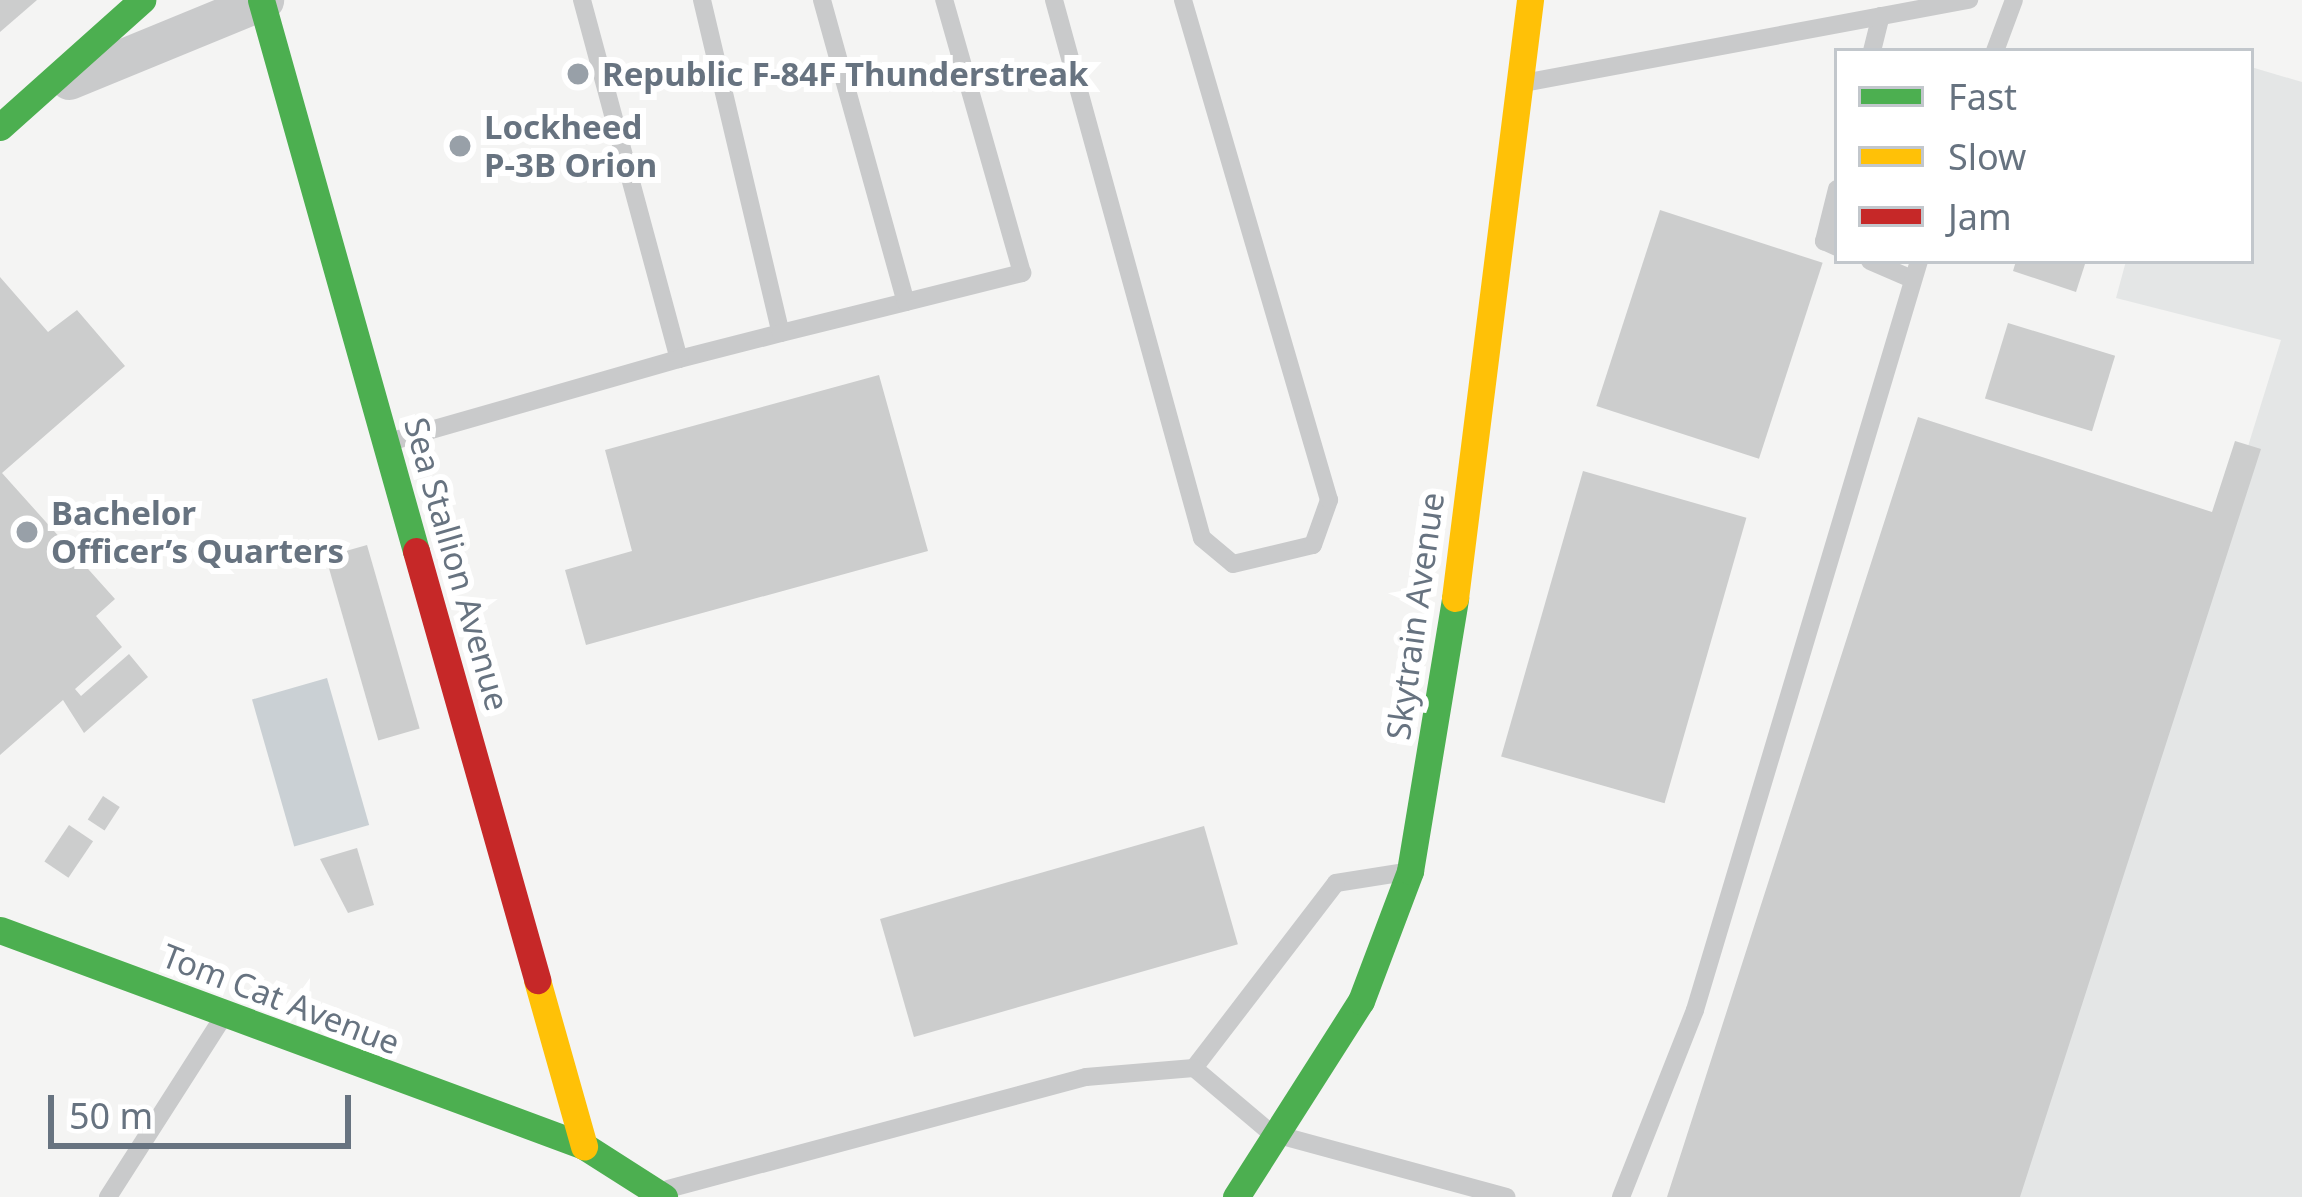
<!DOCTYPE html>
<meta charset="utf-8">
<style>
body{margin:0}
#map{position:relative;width:2302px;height:1197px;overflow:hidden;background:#f4f4f3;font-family:"Noto Sans",sans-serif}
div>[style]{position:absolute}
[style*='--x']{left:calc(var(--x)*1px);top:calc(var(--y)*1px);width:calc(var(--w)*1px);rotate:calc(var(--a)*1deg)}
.built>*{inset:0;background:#e4e6e6}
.water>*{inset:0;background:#cad0d4;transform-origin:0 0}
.building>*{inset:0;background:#cccdcd;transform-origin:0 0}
.lane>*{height:18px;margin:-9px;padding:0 9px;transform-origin:9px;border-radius:9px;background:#c9cacb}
.street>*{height:39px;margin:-19.5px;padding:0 19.5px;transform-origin:19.5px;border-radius:19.5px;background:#c9cacb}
.fast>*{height:27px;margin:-13.5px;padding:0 13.5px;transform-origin:13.5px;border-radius:13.5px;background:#4caf50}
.slow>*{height:27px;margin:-13.5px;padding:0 13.5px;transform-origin:13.5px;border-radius:13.5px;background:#ffc107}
.jam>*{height:27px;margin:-13.5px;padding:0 13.5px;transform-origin:13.5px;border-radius:13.5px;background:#c62828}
.dots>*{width:33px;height:33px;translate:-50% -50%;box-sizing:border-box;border:6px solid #fff;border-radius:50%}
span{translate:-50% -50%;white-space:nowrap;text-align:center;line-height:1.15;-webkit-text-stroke:12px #fff;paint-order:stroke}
.poi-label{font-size:33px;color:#677380;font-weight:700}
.left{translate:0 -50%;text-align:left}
.street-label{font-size:33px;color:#677380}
.legend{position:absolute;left:1834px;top:48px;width:420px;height:216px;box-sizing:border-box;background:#fff;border:3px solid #c2c7cc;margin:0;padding:15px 21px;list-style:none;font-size:36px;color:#677380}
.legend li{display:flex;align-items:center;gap:24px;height:60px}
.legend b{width:60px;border:3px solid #c2c7cc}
.scale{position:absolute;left:48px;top:1095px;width:303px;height:54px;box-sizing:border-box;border:6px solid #677380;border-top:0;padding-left:15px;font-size:36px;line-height:42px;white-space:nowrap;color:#677380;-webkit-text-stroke:9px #fff;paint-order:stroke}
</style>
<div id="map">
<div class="built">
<i style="clip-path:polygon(2251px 67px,2302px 82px,2302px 1197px,2015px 1197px,2281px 340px,2116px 298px,2126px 261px,2251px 261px)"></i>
</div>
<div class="water">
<i style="left:327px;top:678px;width:153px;height:78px;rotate:74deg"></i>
</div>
<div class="building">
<i style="clip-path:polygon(0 0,37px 0,0 32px)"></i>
<i style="left:1660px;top:210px;width:171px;height:206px;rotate:18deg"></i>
<i style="clip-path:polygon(2016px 261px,2086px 261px,2076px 292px,2013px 271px)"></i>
<i style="clip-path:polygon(0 277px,48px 332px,77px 310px,125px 366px,2px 473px,115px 599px,96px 616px,122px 647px,75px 689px,81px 696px,129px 654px,148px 677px,84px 733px,63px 700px,0 755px)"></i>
<i style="left:2008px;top:323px;width:112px;height:79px;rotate:17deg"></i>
<i style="clip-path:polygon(879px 375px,928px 551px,586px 645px,565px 570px,632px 551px,605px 450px)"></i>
<i style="clip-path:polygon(1918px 417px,2212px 512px,2235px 441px,2261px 449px,2020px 1197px,1667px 1197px)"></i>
<i style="left:1583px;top:471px;width:170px;height:297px;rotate:16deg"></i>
<i style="left:367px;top:545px;width:191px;height:43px;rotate:74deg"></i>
<i style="left:103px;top:796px;width:20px;height:28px;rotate:33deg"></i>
<i style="left:69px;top:825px;width:29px;height:44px;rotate:34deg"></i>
<i style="left:1204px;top:826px;width:123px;height:337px;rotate:74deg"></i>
<i style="clip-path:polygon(357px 848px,374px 905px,348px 913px,320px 859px)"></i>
</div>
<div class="lane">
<i style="--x:582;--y:0;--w:372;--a:74.9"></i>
<i style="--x:679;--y:359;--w:105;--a:-14.3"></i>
<i style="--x:702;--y:0;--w:342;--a:76.7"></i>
<i style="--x:781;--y:333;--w:129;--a:-13.9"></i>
<i style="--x:822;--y:0;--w:313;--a:74.5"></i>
<i style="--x:906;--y:302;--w:120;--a:-14"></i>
<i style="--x:1022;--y:273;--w:284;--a:-105.9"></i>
<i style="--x:1054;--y:0;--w:558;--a:74.62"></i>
<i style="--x:1202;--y:538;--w:40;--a:40"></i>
<i style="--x:1233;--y:564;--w:82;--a:-13.4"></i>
<i style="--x:1313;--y:545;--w:48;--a:-70.4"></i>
<i style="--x:1329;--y:500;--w:521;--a:-106.28"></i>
<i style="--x:1872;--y:51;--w:36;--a:-76"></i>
<i style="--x:1995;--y:51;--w:54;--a:-69.6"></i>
<i style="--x:1524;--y:83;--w:453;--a:-10.6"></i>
<i style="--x:1837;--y:189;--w:54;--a:104"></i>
<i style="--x:1824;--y:241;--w:14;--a:25"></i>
<i style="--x:1870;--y:261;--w:46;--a:23.2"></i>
<i style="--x:389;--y:442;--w:302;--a:-16"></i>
<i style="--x:1399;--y:873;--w:64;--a:171"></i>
<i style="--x:1336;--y:883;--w:233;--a:127.5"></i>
<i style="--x:1194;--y:1068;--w:101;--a:40.2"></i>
<i style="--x:1271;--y:1133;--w:244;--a:15.2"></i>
<i style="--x:668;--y:1189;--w:433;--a:-15"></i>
<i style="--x:1086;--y:1077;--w:108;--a:-4.8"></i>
<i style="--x:108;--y:1197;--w:210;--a:-57.4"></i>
<i style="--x:1621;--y:1197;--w:201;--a:-68.4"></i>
<i style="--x:1695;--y:1010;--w:782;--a:-73.35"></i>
</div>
<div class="street">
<i style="--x:69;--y:80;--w:211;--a:-22.3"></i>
</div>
<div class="fast">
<i style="--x:261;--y:0;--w:572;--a:74.29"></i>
<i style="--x:0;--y:127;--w:191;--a:-41.8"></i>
<i style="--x:0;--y:930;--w:623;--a:20.3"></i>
<i style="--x:584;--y:1146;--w:95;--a:32.5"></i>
<i style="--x:1236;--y:1197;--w:232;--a:-57.5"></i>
<i style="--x:1361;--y:1001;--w:139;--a:-69.3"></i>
<i style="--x:1410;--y:871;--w:277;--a:-80.6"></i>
</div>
<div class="slow">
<i style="--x:1455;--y:598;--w:603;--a:-82.85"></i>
<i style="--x:537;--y:980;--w:173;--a:74.2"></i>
</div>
<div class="jam">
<i style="--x:416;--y:551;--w:446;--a:74.2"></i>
</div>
<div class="dots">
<i style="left:578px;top:74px;background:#98a0a8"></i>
<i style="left:460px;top:146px;background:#98a0a8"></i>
<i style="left:27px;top:532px;background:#98a0a8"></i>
</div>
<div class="poi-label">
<span class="left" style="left:602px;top:74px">Republic F-84F Thunderstreak</span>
<span class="left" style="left:484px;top:146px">Lockheed<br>P-3B Orion</span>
<span class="left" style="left:51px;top:532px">Bachelor<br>Officer’s Quarters</span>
</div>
<div class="street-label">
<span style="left:457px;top:564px;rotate:74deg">Sea Stallion Avenue</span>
<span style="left:1415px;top:616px;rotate:-82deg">Skytrain Avenue</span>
<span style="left:281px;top:999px;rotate:21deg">Tom Cat Avenue</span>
</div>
<ul class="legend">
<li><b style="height:15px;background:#4caf50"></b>Fast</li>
<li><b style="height:15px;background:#ffc107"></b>Slow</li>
<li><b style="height:15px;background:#c62828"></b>Jam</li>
</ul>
<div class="scale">50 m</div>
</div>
